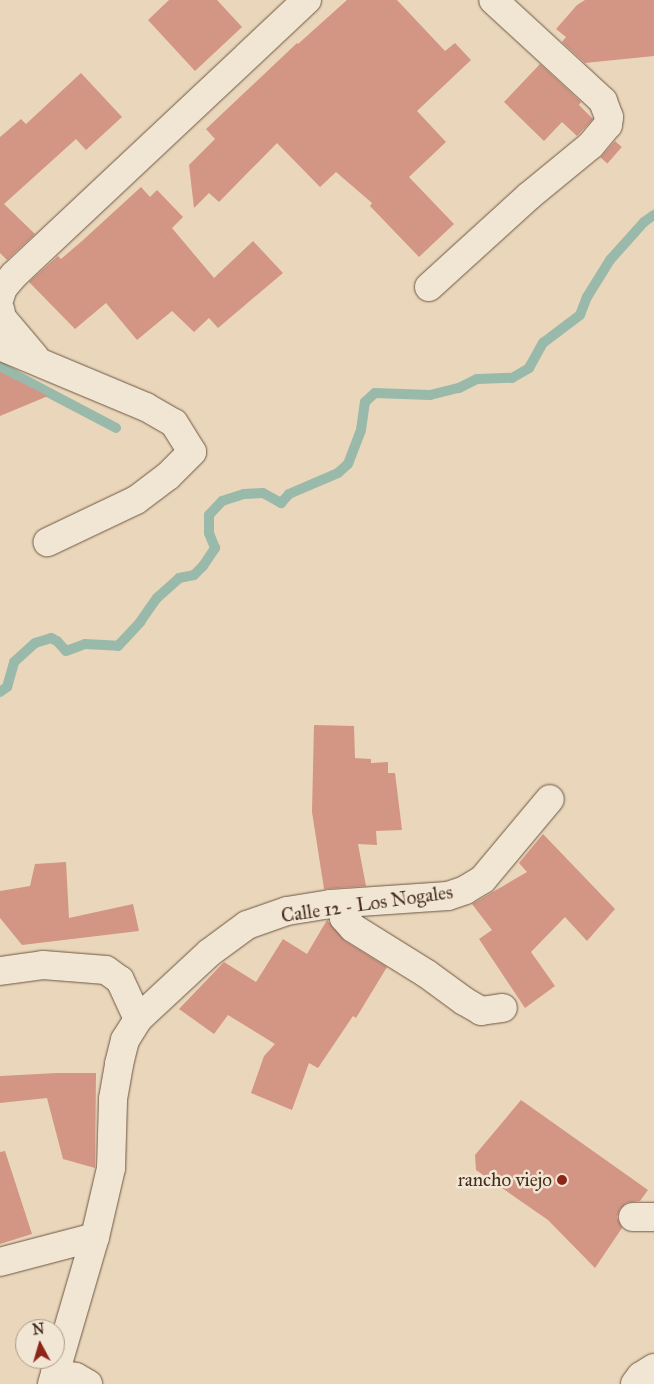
<!DOCTYPE html>
<style>
body{margin:0}
#map{position:relative;width:654px;height:1384px;overflow:hidden;background:#ead7bb;font-family:"IM FELL Great Primer",serif}
div>[style]{position:absolute}
[style*='--x']{left:calc(var(--x)*1px);top:calc(var(--y)*1px);width:calc(var(--w)*1px);rotate:calc(var(--a)*1deg)}
.stream>*{height:10px;margin:-5px;padding:0 5px;transform-origin:5px;border-radius:5px;background:#99baaa}
.building>*{inset:0;background:#d39584;transform-origin:0 0}
.roads{filter:drop-shadow(0 0 1px #6e5744) drop-shadow(0 0 1px #6e5744)}
.minor>*{height:28px;margin:-14px;padding:0 14px;transform-origin:14px;border-radius:14px;background:#f1e5d3}
.dots>*{width:14px;height:14px;translate:-50% -50%;box-sizing:border-box;border:2px solid #f1e5d3;border-radius:50%}
span{translate:-50% -50%;white-space:nowrap;text-align:center;line-height:1.15;-webkit-text-stroke:5px #f1e5d3;paint-order:stroke}
.street-label{font-size:19px;color:#442c1d}
.poi-label{font-size:19px;color:#442c1d}
.right{translate:-100% -50%;text-align:right}
.north{position:absolute;left:15px;top:1319px;width:50px;height:50px;box-sizing:border-box;background:#f1e5d3;border:1px solid #ac9b8a;border-radius:50%;rotate:354deg;font-size:14px;font-weight:700;line-height:20px;text-align:center;color:#442c1d}
.north::after{content:'';display:block;margin:auto;width:18px;height:22px;background:#8f2418;clip-path:polygon(50% 0,100% 100%,50% 72%,0 100%)}
</style>
<div id="map">
<div class="stream">
<i style="--x:0;--y:367;--w:131;--a:27.7"></i>
<i style="--x:0;--y:692;--w:9;--a:-36"></i>
<i style="--x:7;--y:687;--w:26;--a:-74"></i>
<i style="--x:14;--y:662;--w:28;--a:-42"></i>
<i style="--x:35;--y:643;--w:17;--a:-17"></i>
<i style="--x:51;--y:638;--w:7;--a:27"></i>
<i style="--x:57;--y:641;--w:13;--a:48"></i>
<i style="--x:66;--y:651;--w:20;--a:-20"></i>
<i style="--x:85;--y:644;--w:33;--a:3"></i>
<i style="--x:118;--y:646;--w:33;--a:-47"></i>
<i style="--x:140;--y:622;--w:29;--a:-55"></i>
<i style="--x:157;--y:598;--w:30;--a:-42"></i>
<i style="--x:179;--y:578;--w:15;--a:-11"></i>
<i style="--x:194;--y:575;--w:13;--a:-45"></i>
<i style="--x:203;--y:566;--w:22;--a:-56"></i>
<i style="--x:215;--y:548;--w:16;--a:-112"></i>
<i style="--x:209;--y:533;--w:18;--a:-90"></i>
<i style="--x:209;--y:515;--w:19;--a:-47"></i>
<i style="--x:222;--y:501;--w:23;--a:-18"></i>
<i style="--x:244;--y:494;--w:19;--a:-3"></i>
<i style="--x:263;--y:493;--w:21;--a:29"></i>
<i style="--x:281;--y:503;--w:12;--a:-48"></i>
<i style="--x:289;--y:494;--w:53;--a:-23.2"></i>
<i style="--x:338;--y:473;--w:13;--a:-42"></i>
<i style="--x:348;--y:464;--w:36;--a:-69"></i>
<i style="--x:361;--y:430;--w:28;--a:-82"></i>
<i style="--x:365;--y:402;--w:13;--a:-42"></i>
<i style="--x:375;--y:393;--w:55;--a:2.1"></i>
<i style="--x:430;--y:395;--w:30;--a:-14"></i>
<i style="--x:459;--y:388;--w:20;--a:-27"></i>
<i style="--x:477;--y:379;--w:35;--a:-2"></i>
<i style="--x:512;--y:378;--w:20;--a:-30"></i>
<i style="--x:529;--y:368;--w:29;--a:-61"></i>
<i style="--x:543;--y:343;--w:46;--a:-37.1"></i>
<i style="--x:580;--y:315;--w:19;--a:-69"></i>
<i style="--x:587;--y:297;--w:44;--a:-58.1"></i>
<i style="--x:610;--y:260;--w:51;--a:-48.2"></i>
<i style="--x:644;--y:222;--w:12;--a:-35"></i>
</div>
<div class="building">
<i style="clip-path:polygon(169px 0,217px 0,242px 27px,195px 71px,148px 20px)"></i>
<i style="clip-path:polygon(347px 0,397px 0,445px 51px,455px 43px,471px 60px,417px 111px,446px 142px,409px 177px,454px 224px,419px 257px,370px 206px,372px 203px,336px 172px,320px 187px,277px 143px,219px 202px,209px 193px,194px 208px,189px 165px,215px 139px,206px 129px,297px 43px,298px 44px)"></i>
<i style="clip-path:polygon(585px 0,654px 0,654px 56px,585px 63px,562px 42px,566px 37px,556px 29px,577px 5px)"></i>
<i style="clip-path:polygon(540px 64px,581px 102px,579px 105px,593px 119px,577px 136px,562px 122px,544px 141px,504px 102px)"></i>
<i style="clip-path:polygon(81px 73px,122px 117px,86px 150px,76px 139px,4px 204px,35px 234px,7px 260px,0 253px,0 137px,21px 119px,26px 124px)"></i>
<i style="left:615px;top:141px;width:9px;height:22px;rotate:41deg"></i>
<i style="clip-path:polygon(141px 187px,150px 197px,157px 190px,183px 217px,172px 228px,214px 278px,253px 241px,283px 273px,218px 328px,209px 318px,194px 332px,172px 311px,137px 340px,106px 303px,75px 329px,29px 282px,58px 256px,61px 259px,82px 241px)"></i>
<i style="clip-path:polygon(0 372px,48px 396px,0 416px)"></i>
<i style="clip-path:polygon(314px 725px,354px 726px,355px 758px,371px 759px,371px 763px,388px 762px,388px 773px,395px 773px,402px 830px,376px 831px,377px 845px,358px 844px,366px 886px,324px 889px,312px 812px)"></i>
<i style="clip-path:polygon(543px 834px,615px 909px,587px 941px,565px 917px,531px 952px,555px 986px,525px 1008px,479px 939px,492px 930px,472px 904px,527px 872px,519px 863px)"></i>
<i style="clip-path:polygon(66px 862px,69px 918px,133px 904px,139px 931px,22px 945px,0 918px,0 891px,30px 886px,35px 864px)"></i>
<i style="clip-path:polygon(327px 920px,345px 941px,387px 967px,356px 1018px,353px 1016px,318px 1068px,309px 1063px,292px 1110px,251px 1093px,264px 1056px,275px 1044px,228px 1015px,214px 1034px,179px 1009px,224px 962px,256px 982px,283px 939px,307px 954px)"></i>
<i style="clip-path:polygon(57px 1073px,96px 1073px,95px 1168px,63px 1159px,47px 1098px,0 1103px,0 1076px)"></i>
<i style="clip-path:polygon(521px 1100px,648px 1190px,640px 1201px,626px 1203px,620px 1209px,617px 1217px,622px 1228px,595px 1268px,548px 1220px,476px 1170px,475px 1155px)"></i>
<i style="clip-path:polygon(5px 1151px,32px 1234px,0 1244px,0 1152px)"></i>
</div>
<div class="roads">
<div class="minor">
<i style="--x:429;--y:287;--w:135;--a:-42.3"></i>
<i style="--x:529;--y:196;--w:80;--a:-39.4"></i>
<i style="--x:591;--y:145;--w:26;--a:-50"></i>
<i style="--x:608;--y:125;--w:8;--a:-83"></i>
<i style="--x:609;--y:117;--w:17;--a:-111"></i>
<i style="--x:603;--y:101;--w:149;--a:-137.4"></i>
<i style="--x:0;--y:297;--w:9;--a:-72"></i>
<i style="--x:3;--y:288;--w:17;--a:-50"></i>
<i style="--x:14;--y:275;--w:402;--a:-43.2"></i>
<i style="--x:0;--y:309;--w:9;--a:77"></i>
<i style="--x:2;--y:318;--w:51;--a:49.8"></i>
<i style="--x:0;--y:346;--w:158;--a:22.7"></i>
<i style="--x:146;--y:407;--w:32;--a:30"></i>
<i style="--x:174;--y:423;--w:34;--a:58"></i>
<i style="--x:192;--y:452;--w:34;--a:135"></i>
<i style="--x:168;--y:476;--w:40;--a:143"></i>
<i style="--x:136;--y:500;--w:98;--a:154.5"></i>
<i style="--x:341;--y:904;--w:14;--a:78"></i>
<i style="--x:344;--y:918;--w:13;--a:48"></i>
<i style="--x:353;--y:928;--w:87;--a:31.9"></i>
<i style="--x:427;--y:974;--w:46;--a:36.1"></i>
<i style="--x:464;--y:1001;--w:20;--a:30"></i>
<i style="--x:481;--y:1011;--w:22;--a:-8"></i>
<i style="--x:0;--y:971;--w:43;--a:-7.9"></i>
<i style="--x:43;--y:965;--w:63;--a:4.5"></i>
<i style="--x:106;--y:970;--w:17;--a:36"></i>
<i style="--x:120;--y:980;--w:43;--a:65.2"></i>
<i style="--x:633;--y:1217;--w:21;--a:0"></i>
<i style="--x:0;--y:1262;--w:98;--a:-14.7"></i>
<i style="--x:55;--y:1373;--w:21;--a:11"></i>
<i style="--x:76;--y:1377;--w:14;--a:30"></i>
<i style="--x:52;--y:1384;--w:153;--a:-73.7"></i>
<i style="--x:95;--y:1237;--w:71;--a:-76.9"></i>
<i style="--x:111;--y:1168;--w:69;--a:-88.3"></i>
<i style="--x:113;--y:1099;--w:36;--a:-80"></i>
<i style="--x:119;--y:1064;--w:25;--a:-76"></i>
<i style="--x:125;--y:1040;--w:25;--a:-58"></i>
<i style="--x:138;--y:1019;--w:97;--a:-42.9"></i>
<i style="--x:209;--y:953;--w:47;--a:-36.4"></i>
<i style="--x:247;--y:925;--w:42;--a:-19.3"></i>
<i style="--x:287;--y:911;--w:44;--a:-9.2"></i>
<i style="--x:330;--y:904;--w:118;--a:-3.9"></i>
<i style="--x:448;--y:896;--w:18;--a:-19"></i>
<i style="--x:465;--y:890;--w:21;--a:-31"></i>
<i style="--x:483;--y:879;--w:104;--a:-50.1"></i>
<i style="--x:635;--y:1384;--w:10;--a:-53"></i>
<i style="--x:641;--y:1376;--w:15;--a:-32"></i>
</div>
</div>
<div class="dots">
<i style="left:562px;top:1180px;background:#8f2418"></i>
</div>
<div class="street-label">
<span style="left:367px;top:904px;rotate:-8deg">Calle 12 - Los Nogales</span>
</div>
<div class="poi-label">
<span class="right" style="left:552px;top:1180px">rancho viejo</span>
</div>
<div class="north">N</div>
</div>
